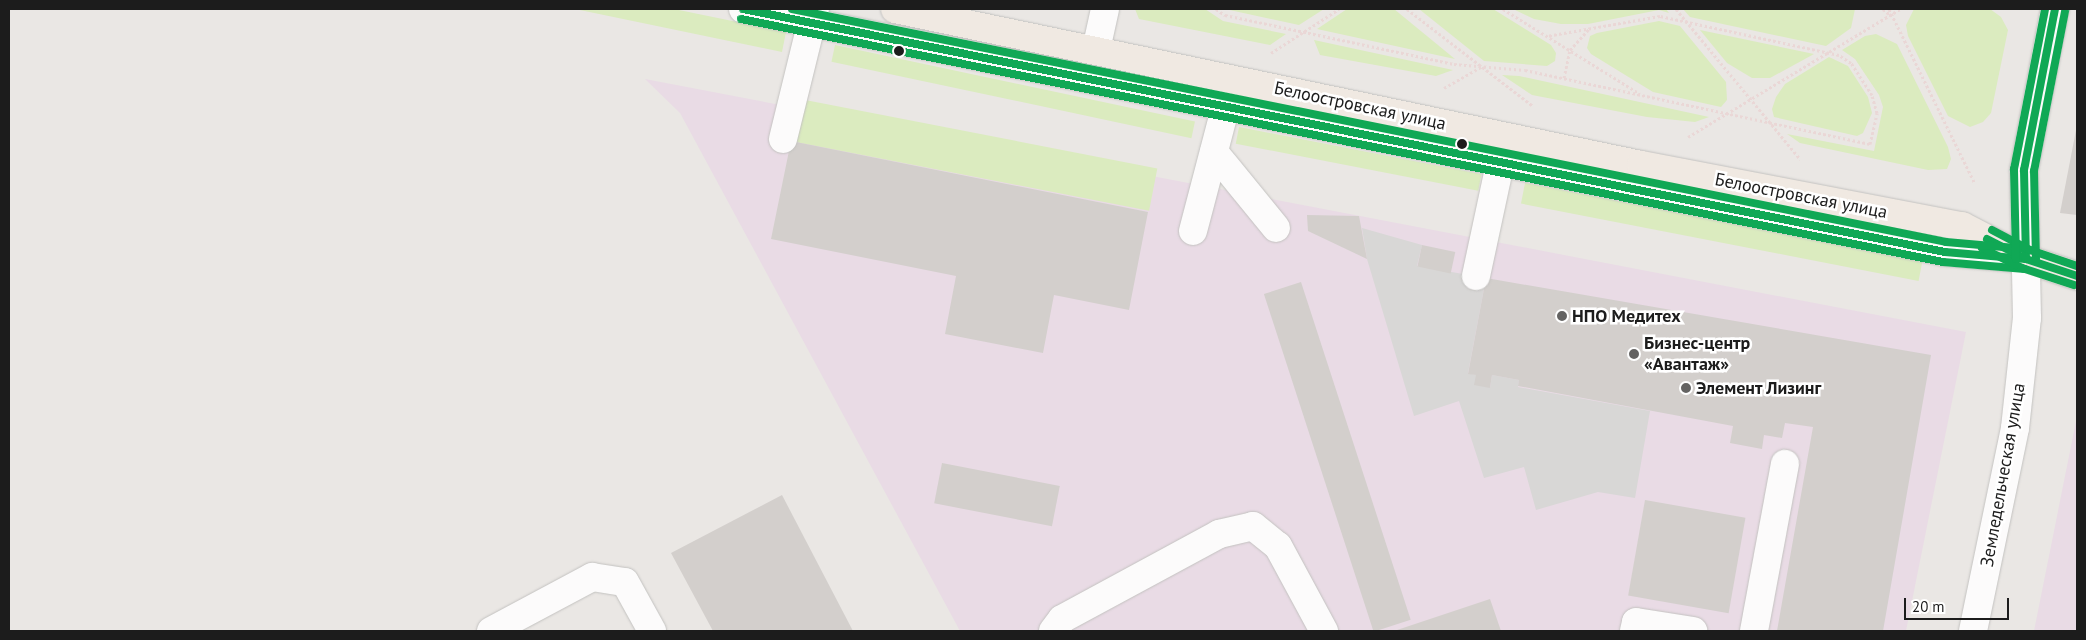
<!DOCTYPE html>
<meta charset="utf-8">
<style>
body{margin:0}
#map{position:relative;width:2086px;height:640px;overflow:hidden;background:#eae7e4;font-family:"PT Sans",sans-serif}
div>[style]{position:absolute}
[style*='--x']{left:calc(var(--x)*1px);top:calc(var(--y)*1px);width:calc(var(--w)*1px);rotate:calc(var(--a)*1deg)}
.industrial>*{inset:0;background:#e9dbe5}
.religious>*{inset:0;background:#d8d7d6}
.grass>*{inset:0;background:#dbebbf;transform-origin:0 0}
.building>*{inset:0;background:#d3cfcc;transform-origin:0 0}
.path>*{height:3px;margin-top:-1.5px;transform-origin:0;background:repeating-linear-gradient(90deg,#ead7d6 0 2.5px,transparent 0 5px)}
.roads{filter:drop-shadow(0 0 1px #c3c2c0) drop-shadow(0 0 1px #c3c2c0)}
.minor>*{height:28px;margin:-14px;padding:0 14px;transform-origin:14px;border-radius:14px;background:#fcfbfb}
.major>*{height:28px;margin:-14px;padding:0 14px;transform-origin:14px;border-radius:14px;background:#f0e9e2}
.bus-1>*{height:8px;margin:-4px;padding:0 4px;transform-origin:4px;border-radius:4px;background:#10a855}
.bus-2>*{height:8px;margin:-4px;padding:0 4px;transform-origin:4px;border-radius:4px;background:#10a855}
.bus-3>*{height:8px;margin:-4px;padding:0 4px;transform-origin:4px;border-radius:4px;background:#10a855}
.dots>*{width:14px;height:14px;translate:-50% -50%;box-sizing:border-box;border:2px solid #fff;border-radius:50%}
span{translate:-50% -50%;white-space:nowrap;text-align:center;line-height:1.15;-webkit-text-stroke:5px #fff;paint-order:stroke}
.street-label{font-size:18px;color:#1c1c1c}
.poi-label{font-size:18px;color:#1c1c1c;font-weight:700}
.left{translate:0 -50%;text-align:left}
.frame{position:absolute;inset:0;border:10px solid #1c1c1c;pointer-events:none}
.scale{position:absolute;left:1904px;top:598px;width:105px;height:22px;box-sizing:border-box;border:2px solid #1c1c1c;border-top:0;padding-left:6px;font-size:15px;line-height:18px;white-space:nowrap;color:#1c1c1c;-webkit-text-stroke:4px #fff;paint-order:stroke}
</style>
<div id="map">
<div class="industrial">
<i style="clip-path:polygon(645px 79px,1966px 332px,1906px 631px,960px 631px,680px 113px)"></i>
<i style="clip-path:polygon(2077px 416px,2077px 631px,2034px 631px)"></i>
</div>
<div class="religious">
<i style="clip-path:polygon(1362px 228px,1422px 245px,1417px 266px,1486px 278px,1468px 373px,1476px 375px,1490px 388px,1492px 375px,1519px 380px,1518px 387px,1650px 411px,1635px 498px,1598px 492px,1536px 510px,1524px 467px,1484px 478px,1459px 401px,1414px 416px,1367px 259px)"></i>
</div>
<div class="grass">
<i style="clip-path:polygon(575px 9px,674px 9px,786px 32px,782px 52px)"></i>
<i style="clip-path:polygon(1135px 9px,1205px 9px,1223px 21px,1286px 34px,1270px 45px,1139px 19px)"></i>
<i style="clip-path:polygon(1225px 9px,1324px 9px,1299px 25px)"></i>
<i style="clip-path:polygon(1347px 9px,1394px 9px,1455px 59px,1317px 29px)"></i>
<i style="clip-path:polygon(1419px 9px,1493px 9px,1551px 45px,1556px 53px,1555px 61px,1547px 66px,1484px 61px)"></i>
<i style="clip-path:polygon(1513px 9px,1666px 9px,1669px 13px,1659px 10px,1588px 24px,1561px 24px,1534px 19px)"></i>
<i style="clip-path:polygon(1683px 9px,1855px 9px,1851px 28px,1826px 46px,1690px 17px)"></i>
<i style="clip-path:polygon(1914px 9px,1990px 9px,2001px 17px,2008px 30px,1991px 113px,1983px 122px,1970px 127px,1948px 116px,1908px 36px,1906px 25px)"></i>
<i style="clip-path:polygon(1659px 21px,1680px 26px,1726px 82px,1727px 100px,1721px 107px,1653px 92px,1591px 54px,1587px 48px,1590px 36px,1597px 33px)"></i>
<i style="clip-path:polygon(1700px 30px,1814px 54px,1770px 78px,1752px 78px,1727px 63px)"></i>
<i style="clip-path:polygon(1876px 34px,1897px 44px,1948px 147px,1951px 159px,1947px 169px,1928px 170px,1800px 143px,1787px 134px,1874px 151px,1883px 107px,1879px 95px,1855px 59px,1842px 50px,1865px 36px)"></i>
<i style="clip-path:polygon(1314px 40px,1453px 70px,1436px 76px,1320px 55px)"></i>
<i style="left:835px;top:45px;width:368px;height:17px;rotate:12deg"></i>
<i style="clip-path:polygon(1829px 57px,1848px 66px,1868px 97px,1872px 113px,1863px 133px,1857px 136px,1774px 117px,1772px 109px,1776px 97px,1785px 84px)"></i>
<i style="clip-path:polygon(1502px 75px,1519px 76px,1709px 117px,1695px 122px,1647px 117px,1532px 95px)"></i>
<i style="left:800px;top:99px;width:364px;height:43px;rotate:11deg"></i>
<i style="left:1239px;top:127px;width:247px;height:17px;rotate:11deg"></i>
<i style="left:1525px;top:183px;width:405px;height:21px;rotate:11deg"></i>
</div>
<div class="building">
<i style="clip-path:polygon(2077px 125px,2077px 215px,2060px 213px)"></i>
<i style="clip-path:polygon(791px 141px,1148px 212px,1129px 310px,1054px 295px,1043px 353px,945px 334px,956px 276px,771px 239px)"></i>
<i style="clip-path:polygon(1307px 215px,1359px 216px,1367px 259px,1308px 231px)"></i>
<i style="left:1422px;top:245px;width:34px;height:22px;rotate:12deg"></i>
<i style="clip-path:polygon(1486px 278px,1931px 355px,1883px 631px,1777px 631px,1813px 427px,1785px 423px,1782px 438px,1764px 435px,1762px 449px,1730px 443px,1733px 426px,1518px 386px,1519px 380px,1492px 375px,1490px 388px,1474px 385px,1476px 375px,1468px 374px)"></i>
<i style="left:1301px;top:282px;width:355px;height:39px;rotate:72deg"></i>
<i style="left:942px;top:463px;width:120px;height:41px;rotate:11deg"></i>
<i style="clip-path:polygon(782px 495px,853px 631px,713px 631px,671px 553px)"></i>
<i style="left:1645px;top:500px;width:102px;height:97px;rotate:10deg"></i>
<i style="clip-path:polygon(1490px 599px,1501px 631px,1394px 631px)"></i>
</div>
<div class="path">
<i style="--x:1216;--y:9;--w:11;--a:34"></i>
<i style="--x:1225;--y:15;--w:234;--a:12.1"></i>
<i style="--x:1454;--y:64;--w:71;--a:4.8"></i>
<i style="--x:1525;--y:70;--w:353;--a:12.1"></i>
<i style="--x:1870;--y:144;--w:32;--a:-77"></i>
<i style="--x:1877;--y:113;--w:19;--a:-106"></i>
<i style="--x:1872;--y:95;--w:38;--a:-123"></i>
<i style="--x:1851;--y:63;--w:14;--a:-146"></i>
<i style="--x:1839;--y:55;--w:183;--a:-167.7"></i>
<i style="--x:1660;--y:16;--w:115;--a:170"></i>
<i style="--x:1407;--y:9;--w:159;--a:37.6"></i>
<i style="--x:1503;--y:9;--w:161;--a:31.8"></i>
<i style="--x:1676;--y:9;--w:195;--a:50.4"></i>
<i style="--x:1883;--y:9;--w:8;--a:40"></i>
<i style="--x:1889;--y:9;--w:193;--a:63.8"></i>
<i style="--x:1271;--y:53;--w:81;--a:-32.9"></i>
<i style="--x:1564;--y:78;--w:29;--a:-78"></i>
<i style="--x:1570;--y:50;--w:28;--a:-48"></i>
<i style="--x:1444;--y:88;--w:43;--a:-29.6"></i>
<i style="--x:1688;--y:137;--w:248;--a:-31.1"></i>
</div>
<div class="roads">
<div class="minor">
<i style="--x:743;--y:9;--w:1226;--a:11.43"></i>
<i style="--x:1945;--y:252;--w:81;--a:4.9"></i>
<i style="--x:1096;--y:50;--w:42;--a:-77.6"></i>
<i style="--x:783;--y:139;--w:134;--a:-76.2"></i>
<i style="--x:1214;--y:152;--w:98;--a:50.8"></i>
<i style="--x:1193;--y:231;--w:146;--a:-75.3"></i>
<i style="--x:1476;--y:276;--w:134;--a:-77.9"></i>
<i style="--x:491;--y:631;--w:115;--a:-28.1"></i>
<i style="--x:592;--y:577;--w:33;--a:9"></i>
<i style="--x:625;--y:582;--w:56;--a:61.1"></i>
<i style="--x:1053;--y:631;--w:15;--a:-53"></i>
<i style="--x:1062;--y:619;--w:179;--a:-28.4"></i>
<i style="--x:1219;--y:534;--w:35;--a:-13"></i>
<i style="--x:1253;--y:526;--w:32;--a:39"></i>
<i style="--x:1278;--y:546;--w:97;--a:61.6"></i>
<i style="--x:1634;--y:631;--w:9;--a:-77"></i>
<i style="--x:1636;--y:622;--w:58;--a:9"></i>
<i style="--x:1754;--y:631;--w:170;--a:-79.5"></i>
<i style="--x:1973;--y:631;--w:207;--a:-78.3"></i>
<i style="--x:2015;--y:428;--w:111;--a:-83.8"></i>
<i style="--x:2027;--y:318;--w:148;--a:-91.2"></i>
<i style="--x:2024;--y:170;--w:164;--a:-79.1"></i>
</div>
<div class="major">
<i style="--x:895;--y:9;--w:762;--a:11.81"></i>
<i style="--x:1641;--y:165;--w:327;--a:10.8"></i>
<i style="--x:1962;--y:226;--w:72;--a:27.3"></i>
<i style="--x:2026;--y:259;--w:54;--a:18.4"></i>
</div>
</div>
<div class="bus-1">
<i style="--x:743;--y:9;--w:1226;--a:11.43"></i>
<i style="--x:1945;--y:252;--w:81;--a:4.9"></i>
<i style="--x:1987;--y:239;--w:44;--a:27.1"></i>
<i style="--x:2026;--y:259;--w:54;--a:18.4"></i>
<i style="--x:2026;--y:259;--w:89;--a:-91.3"></i>
<i style="--x:2024;--y:170;--w:164;--a:-79.1"></i>
</div>
<div class="bus-2">
<i style="--x:741;--y:19;--w:1226;--a:11.43"></i>
<i style="--x:1943;--y:262;--w:82;--a:4.9"></i>
<i style="--x:1982;--y:248;--w:45;--a:26.6"></i>
<i style="--x:2022;--y:268;--w:55;--a:18.1"></i>
<i style="--x:2036;--y:259;--w:88;--a:-91.3"></i>
<i style="--x:2034;--y:171;--w:163;--a:-79"></i>
</div>
<div class="bus-3">
<i style="--x:792;--y:9;--w:1177;--a:11.41"></i>
<i style="--x:1946;--y:242;--w:81;--a:4.9"></i>
<i style="--x:1992;--y:230;--w:43;--a:27.8"></i>
<i style="--x:2030;--y:250;--w:50;--a:18.8"></i>
<i style="--x:2016;--y:259;--w:90;--a:-91.3"></i>
<i style="--x:2014;--y:169;--w:163;--a:-79"></i>
</div>
<div class="dots">
<i style="left:899px;top:51px;background:#1c1c1c"></i>
<i style="left:1462px;top:144px;background:#1c1c1c"></i>
<i style="left:1562px;top:316px;background:#646362"></i>
<i style="left:1634px;top:354px;background:#646362"></i>
<i style="left:1686px;top:388px;background:#646362"></i>
</div>
<div class="street-label">
<span style="left:1360px;top:106px;rotate:12deg">Белоостровская улица</span>
<span style="left:1801px;top:196px;rotate:11deg">Белоостровская улица</span>
<span style="left:2003px;top:475px;rotate:-80deg">Земледельческая улица</span>
</div>
<div class="poi-label">
<span class="left" style="left:1572px;top:316px">НПО Медитех</span>
<span class="left" style="left:1644px;top:354px">Бизнес-центр<br>«Авантаж»</span>
<span class="left" style="left:1696px;top:388px">Элемент Лизинг</span>
</div>
<div class="frame"></div>
<div class="scale">20 m</div>
</div>
